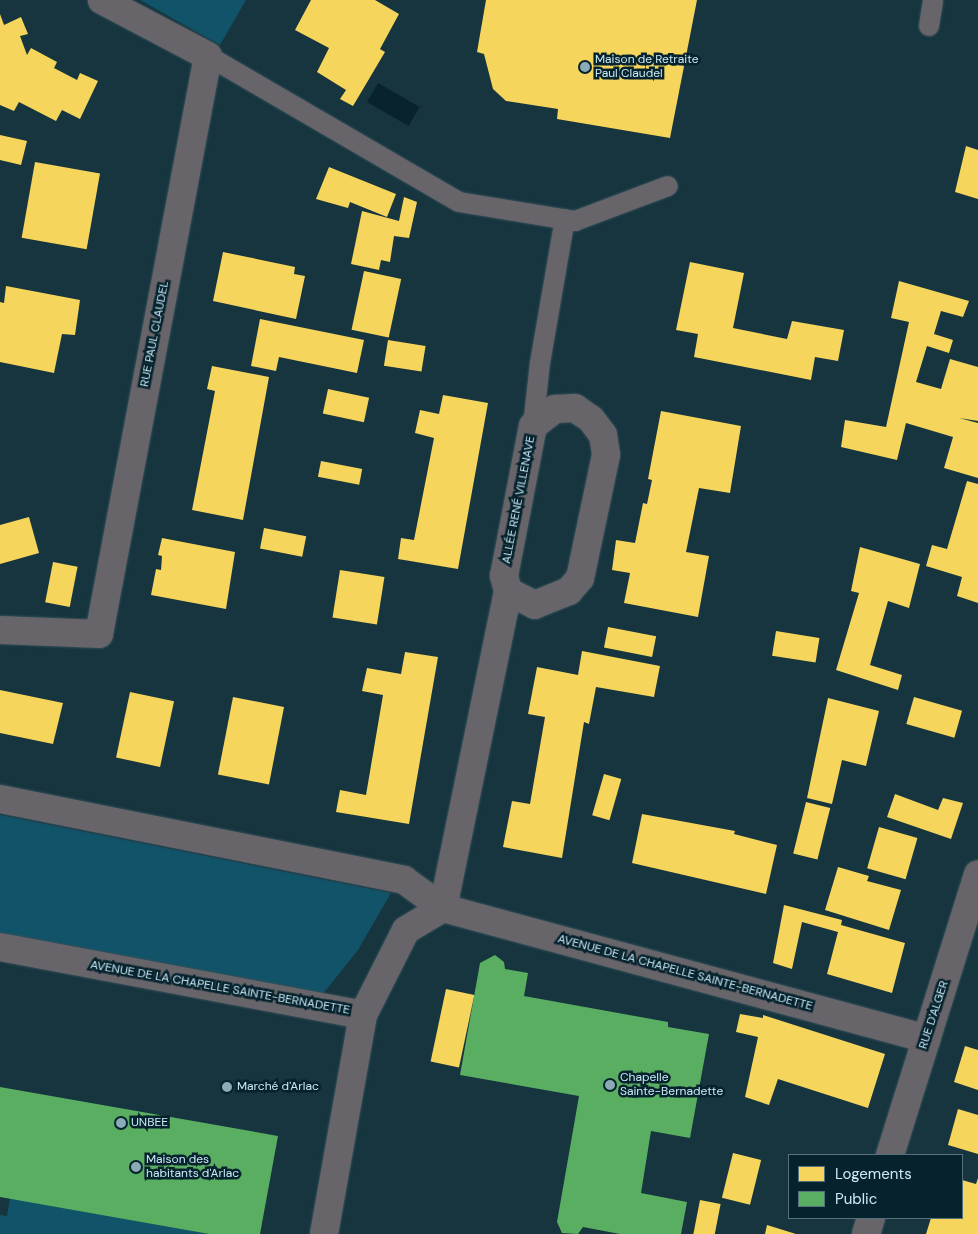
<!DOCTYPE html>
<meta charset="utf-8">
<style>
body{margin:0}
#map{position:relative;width:978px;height:1234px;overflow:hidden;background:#16353f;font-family:"DM Sans",sans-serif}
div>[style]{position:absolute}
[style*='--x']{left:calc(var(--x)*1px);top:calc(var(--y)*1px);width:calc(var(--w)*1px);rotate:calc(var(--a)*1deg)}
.green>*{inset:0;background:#115369}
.water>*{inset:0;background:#09232c;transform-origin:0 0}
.homes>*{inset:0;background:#f6d55c;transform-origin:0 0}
.public>*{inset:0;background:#5aae61}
.roads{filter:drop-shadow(0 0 1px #365059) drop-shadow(0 0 1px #365059)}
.service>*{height:20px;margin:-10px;padding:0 10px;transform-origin:10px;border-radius:10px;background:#68656a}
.minor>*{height:28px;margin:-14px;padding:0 14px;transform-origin:14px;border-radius:14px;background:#68656a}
.dots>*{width:14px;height:14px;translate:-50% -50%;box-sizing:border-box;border:2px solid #06232d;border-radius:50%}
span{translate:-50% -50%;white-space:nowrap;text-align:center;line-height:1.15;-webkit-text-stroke:5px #06232d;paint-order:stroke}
.poi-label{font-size:12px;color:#caeaf8}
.left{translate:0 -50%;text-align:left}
.street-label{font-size:12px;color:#caeaf8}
.legend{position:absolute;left:788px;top:1154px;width:175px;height:65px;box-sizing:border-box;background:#06232d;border:1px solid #54737e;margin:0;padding:6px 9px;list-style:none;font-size:15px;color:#caeaf8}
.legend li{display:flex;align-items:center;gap:10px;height:25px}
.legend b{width:25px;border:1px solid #54737e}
</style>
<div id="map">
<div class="green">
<i style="clip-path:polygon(140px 0,246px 0,220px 45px)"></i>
<i style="clip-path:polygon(0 815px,391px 893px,358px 950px,318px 1000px,0 941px)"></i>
<i style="clip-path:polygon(10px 1198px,209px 1234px,0 1234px,0 1215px,7px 1216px)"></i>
</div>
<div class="water">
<i style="left:378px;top:83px;width:48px;height:22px;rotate:30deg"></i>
</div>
<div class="homes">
<i style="clip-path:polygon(311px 0,375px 0,399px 14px,380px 49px,385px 52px,353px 106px,340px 99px,346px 90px,317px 72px,329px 48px,295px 30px)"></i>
<i style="clip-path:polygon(486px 0,697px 0,670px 138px,557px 119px,558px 109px,506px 101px,493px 89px,484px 54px,477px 52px)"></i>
<i style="clip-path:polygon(0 14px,4px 25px,21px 17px,28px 34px,20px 36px,27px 55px,31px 48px,57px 62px,54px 68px,77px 80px,80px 73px,98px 81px,80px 119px,62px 110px,56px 121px,19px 102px,14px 111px,0 105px)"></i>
<i style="clip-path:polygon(0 135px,27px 141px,21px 165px,0 160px)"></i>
<i style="clip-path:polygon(966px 146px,978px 150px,978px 199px,955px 192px)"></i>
<i style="left:35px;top:162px;width:66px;height:77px;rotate:10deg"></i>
<i style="clip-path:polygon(329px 167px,396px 194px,387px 217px,350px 202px,348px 208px,316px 199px)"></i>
<i style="clip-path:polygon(404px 197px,417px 202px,409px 238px,394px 236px,390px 262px,381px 260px,379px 270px,351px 264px,362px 211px,399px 221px)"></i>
<i style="clip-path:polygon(223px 252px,295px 267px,294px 274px,305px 276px,296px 319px,213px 301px)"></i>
<i style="clip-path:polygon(690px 262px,744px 273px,733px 328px,787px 339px,792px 321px,844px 330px,838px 361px,815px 357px,811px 380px,694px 357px,698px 334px,676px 330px)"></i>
<i style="left:364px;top:271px;width:38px;height:60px;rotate:12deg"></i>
<i style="clip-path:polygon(899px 281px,969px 301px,963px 317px,941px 311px,934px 334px,953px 340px,949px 353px,927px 346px,916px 382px,941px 389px,950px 359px,978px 367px,978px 421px,959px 418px,978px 423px,978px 478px,944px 468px,953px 437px,906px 423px,897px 460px,841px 447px,845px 420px,886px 427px,909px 322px,891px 318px)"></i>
<i style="clip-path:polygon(6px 286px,80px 300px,75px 335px,62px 334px,54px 373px,0 362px,0 302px,4px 303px)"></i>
<i style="clip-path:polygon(260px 319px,364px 340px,357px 373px,279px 357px,276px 371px,251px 366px)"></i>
<i style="left:388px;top:340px;width:38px;height:26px;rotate:9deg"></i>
<i style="clip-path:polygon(212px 366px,269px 377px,243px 520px,192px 510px,215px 391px,207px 389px)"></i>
<i style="left:328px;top:389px;width:42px;height:25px;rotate:12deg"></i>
<i style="clip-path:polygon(443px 395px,488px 403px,458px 569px,398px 559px,401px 538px,414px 540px,434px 438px,415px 433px,420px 410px,439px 414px)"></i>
<i style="clip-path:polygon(661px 411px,741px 426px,730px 493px,699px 488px,686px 552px,709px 556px,698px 617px,624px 603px,630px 573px,612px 570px,616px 540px,635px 543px,643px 503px,647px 504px,652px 480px,648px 479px)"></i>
<i style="left:321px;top:461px;width:42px;height:16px;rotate:11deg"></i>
<i style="clip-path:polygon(967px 481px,978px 484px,978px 603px,957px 596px,962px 577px,926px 566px,932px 545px,947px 549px)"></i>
<i style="clip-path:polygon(29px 517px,39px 553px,0 564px,0 525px)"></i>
<i style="left:264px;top:528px;width:43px;height:21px;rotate:11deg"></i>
<i style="clip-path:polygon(162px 538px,235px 552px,226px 609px,151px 595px,156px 569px,161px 570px,162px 556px,158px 555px)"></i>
<i style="clip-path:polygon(860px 547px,920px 564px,909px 608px,888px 601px,870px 665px,902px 675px,898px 690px,836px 670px,859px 593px,851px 591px)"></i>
<i style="left:53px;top:562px;width:25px;height:41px;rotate:11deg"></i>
<i style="left:340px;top:570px;width:45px;height:48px;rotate:9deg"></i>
<i style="left:608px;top:627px;width:49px;height:21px;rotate:11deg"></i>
<i style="left:776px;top:631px;width:44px;height:25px;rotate:9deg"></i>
<i style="clip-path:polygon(582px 651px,660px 666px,654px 697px,596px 687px,589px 724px,584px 722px,562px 858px,503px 847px,512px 801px,530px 804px,545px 717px,528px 714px,537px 667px,578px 675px)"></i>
<i style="clip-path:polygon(405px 652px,438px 657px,409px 824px,336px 812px,340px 790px,366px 795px,383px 695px,362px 691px,367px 668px,401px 674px)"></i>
<i style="clip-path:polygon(0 690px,63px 703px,53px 744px,0 733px)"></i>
<i style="left:130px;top:692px;width:45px;height:67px;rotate:12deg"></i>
<i style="left:233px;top:697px;width:52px;height:79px;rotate:11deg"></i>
<i style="left:914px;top:697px;width:50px;height:28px;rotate:16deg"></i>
<i style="clip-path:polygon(828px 698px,879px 711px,866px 766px,842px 760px,832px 804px,807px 798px)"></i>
<i style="left:604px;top:774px;width:18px;height:43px;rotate:16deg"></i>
<i style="clip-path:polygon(895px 794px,938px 810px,943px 798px,963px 803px,951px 839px,887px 817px)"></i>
<i style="left:806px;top:802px;width:25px;height:53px;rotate:14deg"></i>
<i style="clip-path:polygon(642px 814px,735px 831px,734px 834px,777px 845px,766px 894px,632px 863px)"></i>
<i style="left:879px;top:827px;width:40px;height:43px;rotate:16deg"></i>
<i style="clip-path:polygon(838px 867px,869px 876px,867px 881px,901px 890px,889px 930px,825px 910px)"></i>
<i style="clip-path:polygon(784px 905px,842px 920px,841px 925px,905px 943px,892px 993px,827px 974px,838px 932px,802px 922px,792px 969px,773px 963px)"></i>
<i style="left:446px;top:989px;width:29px;height:74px;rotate:12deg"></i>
<i style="clip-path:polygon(740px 1014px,763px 1018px,763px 1015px,885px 1054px,868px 1108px,778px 1079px,769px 1105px,745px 1097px,758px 1037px,736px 1032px)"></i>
<i style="clip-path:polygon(965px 1046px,978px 1050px,978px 1090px,954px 1082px)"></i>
<i style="clip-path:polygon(958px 1109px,978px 1115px,978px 1154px,948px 1145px)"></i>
<i style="left:733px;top:1153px;width:29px;height:46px;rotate:14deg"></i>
<i style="clip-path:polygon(978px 1178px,978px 1234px,926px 1234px,931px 1218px,962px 1218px,962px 1180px,976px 1184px)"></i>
<i style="left:700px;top:1200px;width:21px;height:35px;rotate:11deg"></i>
<i style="clip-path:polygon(767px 1225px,796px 1234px,765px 1234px)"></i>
</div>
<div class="public">
<i style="clip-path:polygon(495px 955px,504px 962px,505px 969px,528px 973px,524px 996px,668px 1022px,668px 1027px,709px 1034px,690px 1138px,651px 1131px,641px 1193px,687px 1202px,681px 1234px,620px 1234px,583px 1227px,578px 1234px,562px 1233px,557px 1222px,579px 1096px,460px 1075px,480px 963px)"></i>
<i style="clip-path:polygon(0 1087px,278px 1136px,260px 1234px,209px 1234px,0 1197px)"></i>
</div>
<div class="roads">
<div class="service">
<i style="--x:929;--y:26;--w:26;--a:-81"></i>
<i style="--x:208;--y:56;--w:290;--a:30.2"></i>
<i style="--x:459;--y:202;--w:118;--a:9.3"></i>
<i style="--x:575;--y:221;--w:99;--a:-20.6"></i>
<i style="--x:533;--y:426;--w:63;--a:-83.7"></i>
<i style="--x:540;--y:363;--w:146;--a:-80.2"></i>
</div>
<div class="minor">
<i style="--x:0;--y:630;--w:99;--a:2.3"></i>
<i style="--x:99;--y:634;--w:588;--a:-79.32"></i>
<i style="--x:208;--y:56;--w:120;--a:-152.2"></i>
<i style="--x:0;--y:799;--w:412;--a:11.3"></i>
<i style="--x:404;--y:880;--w:48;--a:35.7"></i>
<i style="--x:443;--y:908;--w:324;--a:-78.4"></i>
<i style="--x:508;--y:591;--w:16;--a:-105"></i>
<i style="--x:504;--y:576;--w:153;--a:-79.1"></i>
<i style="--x:533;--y:426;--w:28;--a:-38"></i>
<i style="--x:555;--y:409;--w:20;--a:-3"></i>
<i style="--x:575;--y:408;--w:19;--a:35"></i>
<i style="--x:591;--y:419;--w:20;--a:53"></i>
<i style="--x:603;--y:435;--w:20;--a:81"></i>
<i style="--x:606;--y:455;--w:126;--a:101.9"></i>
<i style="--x:580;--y:578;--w:17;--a:130"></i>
<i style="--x:569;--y:591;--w:37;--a:158"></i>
<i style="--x:535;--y:605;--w:30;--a:-153"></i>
<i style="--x:0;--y:947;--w:369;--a:10.6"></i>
<i style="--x:363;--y:1015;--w:95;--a:-63.2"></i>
<i style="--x:406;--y:930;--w:43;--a:-30.7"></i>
<i style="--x:443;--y:908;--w:501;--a:15.14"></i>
<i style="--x:890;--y:1155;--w:294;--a:-72.6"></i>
<i style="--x:324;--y:1234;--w:222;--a:-79.9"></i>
<i style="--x:866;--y:1234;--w:17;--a:-73"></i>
</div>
</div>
<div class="dots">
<i style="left:585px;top:67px;background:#8babb7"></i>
<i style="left:610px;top:1085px;background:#8babb7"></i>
<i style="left:227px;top:1087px;background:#8babb7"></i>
<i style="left:121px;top:1123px;background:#8babb7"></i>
<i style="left:136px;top:1167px;background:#8babb7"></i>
</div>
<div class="poi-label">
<span class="left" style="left:595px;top:67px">Maison de Retraite<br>Paul Claudel</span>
<span class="left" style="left:620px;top:1085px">Chapelle<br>Sainte-Bernadette</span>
<span class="left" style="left:237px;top:1087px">Marché d'Arlac</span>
<span class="left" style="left:131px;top:1123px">UNBEE</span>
<span class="left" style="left:146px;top:1167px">Maison des<br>habitants d'Arlac</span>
</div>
<div class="street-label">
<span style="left:155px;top:334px;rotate:-79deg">RUE PAUL CLAUDEL</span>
<span style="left:519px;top:500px;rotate:-79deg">ALLÉE RENÉ VILLENAVE</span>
<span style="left:685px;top:973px;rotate:15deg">AVENUE DE LA CHAPELLE SAINTE-BERNADETTE</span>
<span style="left:220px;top:988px;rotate:10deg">AVENUE DE LA CHAPELLE SAINTE-BERNADETTE</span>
<span style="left:934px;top:1015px;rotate:-72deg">RUE D'ALGER</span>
</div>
<ul class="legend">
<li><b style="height:14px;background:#f6d55c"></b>Logements</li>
<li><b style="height:14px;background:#5aae61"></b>Public</li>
</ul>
</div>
